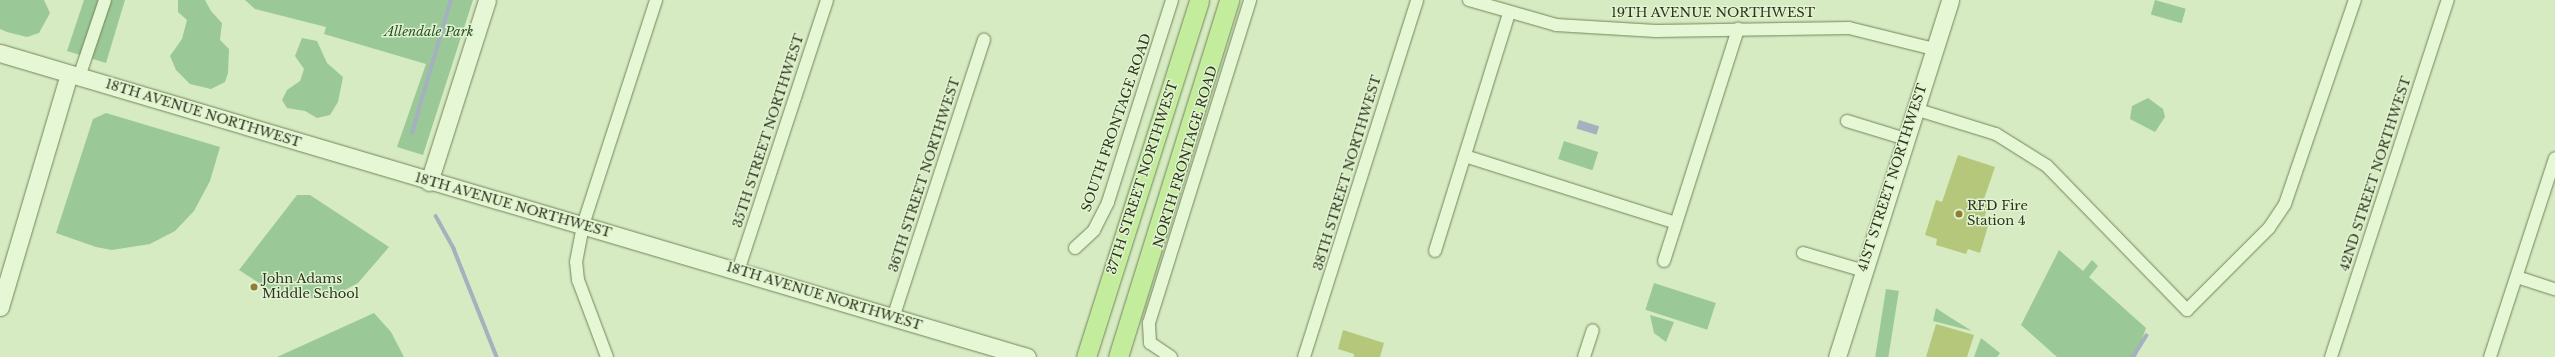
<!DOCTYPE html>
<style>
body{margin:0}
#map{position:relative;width:2555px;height:357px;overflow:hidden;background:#d6ebc2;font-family:"Libre Baskerville",serif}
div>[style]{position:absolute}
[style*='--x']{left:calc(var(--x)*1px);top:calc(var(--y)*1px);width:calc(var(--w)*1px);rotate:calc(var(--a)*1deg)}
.green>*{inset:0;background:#9ac997;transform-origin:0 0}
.water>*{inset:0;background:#a4b1be;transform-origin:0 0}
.stream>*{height:3.5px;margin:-1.75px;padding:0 1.75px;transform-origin:1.75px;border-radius:1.75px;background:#a4b1be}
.building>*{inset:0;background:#b5c77a}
.roads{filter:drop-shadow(0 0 1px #75845b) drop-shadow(0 0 1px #75845b)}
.street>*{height:12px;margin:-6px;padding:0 6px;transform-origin:6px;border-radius:6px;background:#e5f7d5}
.secondary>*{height:17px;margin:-8.5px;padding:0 8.5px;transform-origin:8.5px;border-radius:8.5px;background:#e5f7d5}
.primary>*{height:19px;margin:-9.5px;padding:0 9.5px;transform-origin:9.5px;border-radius:9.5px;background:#c3ed9c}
.dots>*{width:11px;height:11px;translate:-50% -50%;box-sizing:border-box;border:2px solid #e1f3d1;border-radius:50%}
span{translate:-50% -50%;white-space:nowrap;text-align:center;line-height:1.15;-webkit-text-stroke:3px #e1f3d1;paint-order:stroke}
.street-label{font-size:13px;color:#2e351e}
.park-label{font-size:13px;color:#265029;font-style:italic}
.poi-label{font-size:13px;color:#2e351e}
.left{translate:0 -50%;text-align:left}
</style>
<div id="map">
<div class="green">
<i style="clip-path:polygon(0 0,44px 0,50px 13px,39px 33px,27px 37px,7px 32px,0 29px)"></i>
<i style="clip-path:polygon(84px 0,125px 0,106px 63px,67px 51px)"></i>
<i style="clip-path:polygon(178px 0,205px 0,211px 11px,222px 23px,220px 40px,229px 49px,228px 73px,225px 82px,211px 89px,190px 84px,176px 70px,170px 56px,182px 39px,187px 20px,178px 12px)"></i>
<i style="clip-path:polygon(245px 0,473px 0,423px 155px,397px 147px,426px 64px,324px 34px,326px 27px,255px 9px)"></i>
<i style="left:2155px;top:0;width:32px;height:15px;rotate:16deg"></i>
<i style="clip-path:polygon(302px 38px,317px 41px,327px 63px,343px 77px,338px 102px,330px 115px,317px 118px,305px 111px,287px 108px,282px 100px,287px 90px,300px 81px,304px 69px,295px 56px)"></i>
<i style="clip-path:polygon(2148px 98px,2163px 109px,2165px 117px,2155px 132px,2130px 119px,2132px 106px)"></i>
<i style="clip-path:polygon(106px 113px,220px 147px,210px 181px,194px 211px,175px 231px,150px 244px,112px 250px,96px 247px,56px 233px,93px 119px)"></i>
<i style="left:1564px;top:141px;width:36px;height:19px;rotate:18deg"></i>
<i style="clip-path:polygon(297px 195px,310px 195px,389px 247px,358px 283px,332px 297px,296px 299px,267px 288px,239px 270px)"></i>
<i style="clip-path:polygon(2059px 250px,2083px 271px,2092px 260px,2098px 266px,2089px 277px,2146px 328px,2136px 357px,2057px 357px,2021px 325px)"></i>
<i style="left:1654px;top:283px;width:65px;height:28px;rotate:18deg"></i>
<i style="left:1886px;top:289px;width:13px;height:71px;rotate:9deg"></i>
<i style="clip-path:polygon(1936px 308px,1948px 316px,1972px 331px,1933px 321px)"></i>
<i style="clip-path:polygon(374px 313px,391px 332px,404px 357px,277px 357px)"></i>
<i style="clip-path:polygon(1650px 315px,1674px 322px,1666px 342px,1654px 333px)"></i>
<i style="clip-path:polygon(1981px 338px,2000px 353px,1997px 357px,1974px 357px)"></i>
</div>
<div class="water">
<i style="left:1579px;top:120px;width:21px;height:9px;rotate:17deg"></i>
</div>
<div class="stream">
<i style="--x:412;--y:133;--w:139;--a:-73.7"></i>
<i style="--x:436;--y:216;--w:38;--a:61"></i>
<i style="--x:454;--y:249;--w:116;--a:68.3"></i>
<i style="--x:2133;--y:357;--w:25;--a:-58"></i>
</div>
<div class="building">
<i style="clip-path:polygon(1958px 155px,1995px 167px,1983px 202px,1989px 204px,1982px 224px,1988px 226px,1980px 253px,1968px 249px,1966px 254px,1936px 245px,1937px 239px,1925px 235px,1936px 200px,1942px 202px)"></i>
<i style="clip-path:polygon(1936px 324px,1974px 335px,1967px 357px,1926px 357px)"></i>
<i style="clip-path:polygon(1343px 330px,1384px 343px,1380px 357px,1354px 357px,1354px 354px,1338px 349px)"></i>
</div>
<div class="roads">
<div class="street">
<i style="--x:1469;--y:0;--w:91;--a:16"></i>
<i style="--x:1556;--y:25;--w:100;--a:3.4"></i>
<i style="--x:1656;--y:31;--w:193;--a:-0.9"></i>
<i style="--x:1849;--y:28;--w:88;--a:13.9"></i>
<i style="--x:79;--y:77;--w:81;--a:-71.3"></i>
<i style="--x:1915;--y:109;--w:85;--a:17.2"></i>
<i style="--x:1996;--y:134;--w:60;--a:32.1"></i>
<i style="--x:2047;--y:166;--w:201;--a:45.8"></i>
<i style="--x:2187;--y:310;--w:116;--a:-45"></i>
<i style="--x:2269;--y:228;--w:29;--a:-56"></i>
<i style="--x:2285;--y:204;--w:216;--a:-71.1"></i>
<i style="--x:1847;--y:121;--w:62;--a:17"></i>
<i style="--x:1465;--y:156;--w:221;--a:17.6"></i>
<i style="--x:1075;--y:248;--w:26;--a:-43"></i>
<i style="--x:1094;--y:230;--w:31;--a:-63"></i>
<i style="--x:1108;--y:202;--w:212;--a:-72.4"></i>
<i style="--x:1435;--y:251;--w:249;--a:-72.7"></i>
<i style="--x:1803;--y:253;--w:64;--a:16.4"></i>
<i style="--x:1664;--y:261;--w:244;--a:-72.3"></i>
<i style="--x:738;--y:271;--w:285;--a:-71.8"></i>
<i style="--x:2517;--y:277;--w:40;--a:18"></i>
<i style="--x:893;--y:318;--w:293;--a:-71.9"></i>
<i style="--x:607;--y:357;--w:82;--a:-110.6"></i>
<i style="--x:578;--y:280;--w:18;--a:-96"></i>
<i style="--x:576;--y:262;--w:38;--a:-79"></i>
<i style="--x:583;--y:225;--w:237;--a:-72"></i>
<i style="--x:1171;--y:357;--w:25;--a:-146"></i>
<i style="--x:1150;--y:343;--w:20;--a:-93"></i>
<i style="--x:1149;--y:323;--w:338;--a:-72.6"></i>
<i style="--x:1304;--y:357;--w:374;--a:-72.4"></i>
<i style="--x:1584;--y:357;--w:28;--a:-72"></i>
<i style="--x:2331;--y:357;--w:376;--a:-71.9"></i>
<i style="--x:2490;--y:357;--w:209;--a:-71.9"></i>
</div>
<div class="secondary">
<i style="--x:0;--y:53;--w:1071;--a:16.49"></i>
<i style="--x:429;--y:182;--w:191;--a:-72.3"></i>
<i style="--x:0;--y:307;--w:243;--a:-73.5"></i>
<i style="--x:1837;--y:357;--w:374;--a:-72.4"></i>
</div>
<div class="primary">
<i style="--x:1086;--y:357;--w:374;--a:-72.4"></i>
<i style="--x:1118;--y:357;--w:374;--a:-72.7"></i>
</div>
</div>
<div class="dots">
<i style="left:1959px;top:214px;background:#907e2e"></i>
<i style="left:254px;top:287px;background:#907e2e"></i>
</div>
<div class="street-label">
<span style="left:1713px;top:13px">19TH AVENUE NORTHWEST</span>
<span style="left:203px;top:114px;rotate:17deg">18TH AVENUE NORTHWEST</span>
<span style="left:1117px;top:123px;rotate:-71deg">SOUTH FRONTAGE ROAD</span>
<span style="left:769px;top:131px;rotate:-72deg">35TH STREET NORTHWEST</span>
<span style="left:1186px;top:157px;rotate:-73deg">NORTH FRONTAGE ROAD</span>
<span style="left:1348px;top:173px;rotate:-73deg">38TH STREET NORTHWEST</span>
<span style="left:2376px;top:174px;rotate:-72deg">42ND STREET NORTHWEST</span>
<span style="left:925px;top:175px;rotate:-72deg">36TH STREET NORTHWEST</span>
<span style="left:1143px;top:178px;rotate:-72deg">37TH STREET NORTHWEST</span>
<span style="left:1893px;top:178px;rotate:-72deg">41ST STREET NORTHWEST</span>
<span style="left:513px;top:206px;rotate:16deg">18TH AVENUE NORTHWEST</span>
<span style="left:824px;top:297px;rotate:17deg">18TH AVENUE NORTHWEST</span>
</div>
<div class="park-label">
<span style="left:429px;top:32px">Allendale Park</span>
</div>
<div class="poi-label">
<span class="left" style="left:1967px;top:214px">RFD Fire<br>Station 4</span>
<span class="left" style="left:262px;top:287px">John Adams<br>Middle School</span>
</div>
</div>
